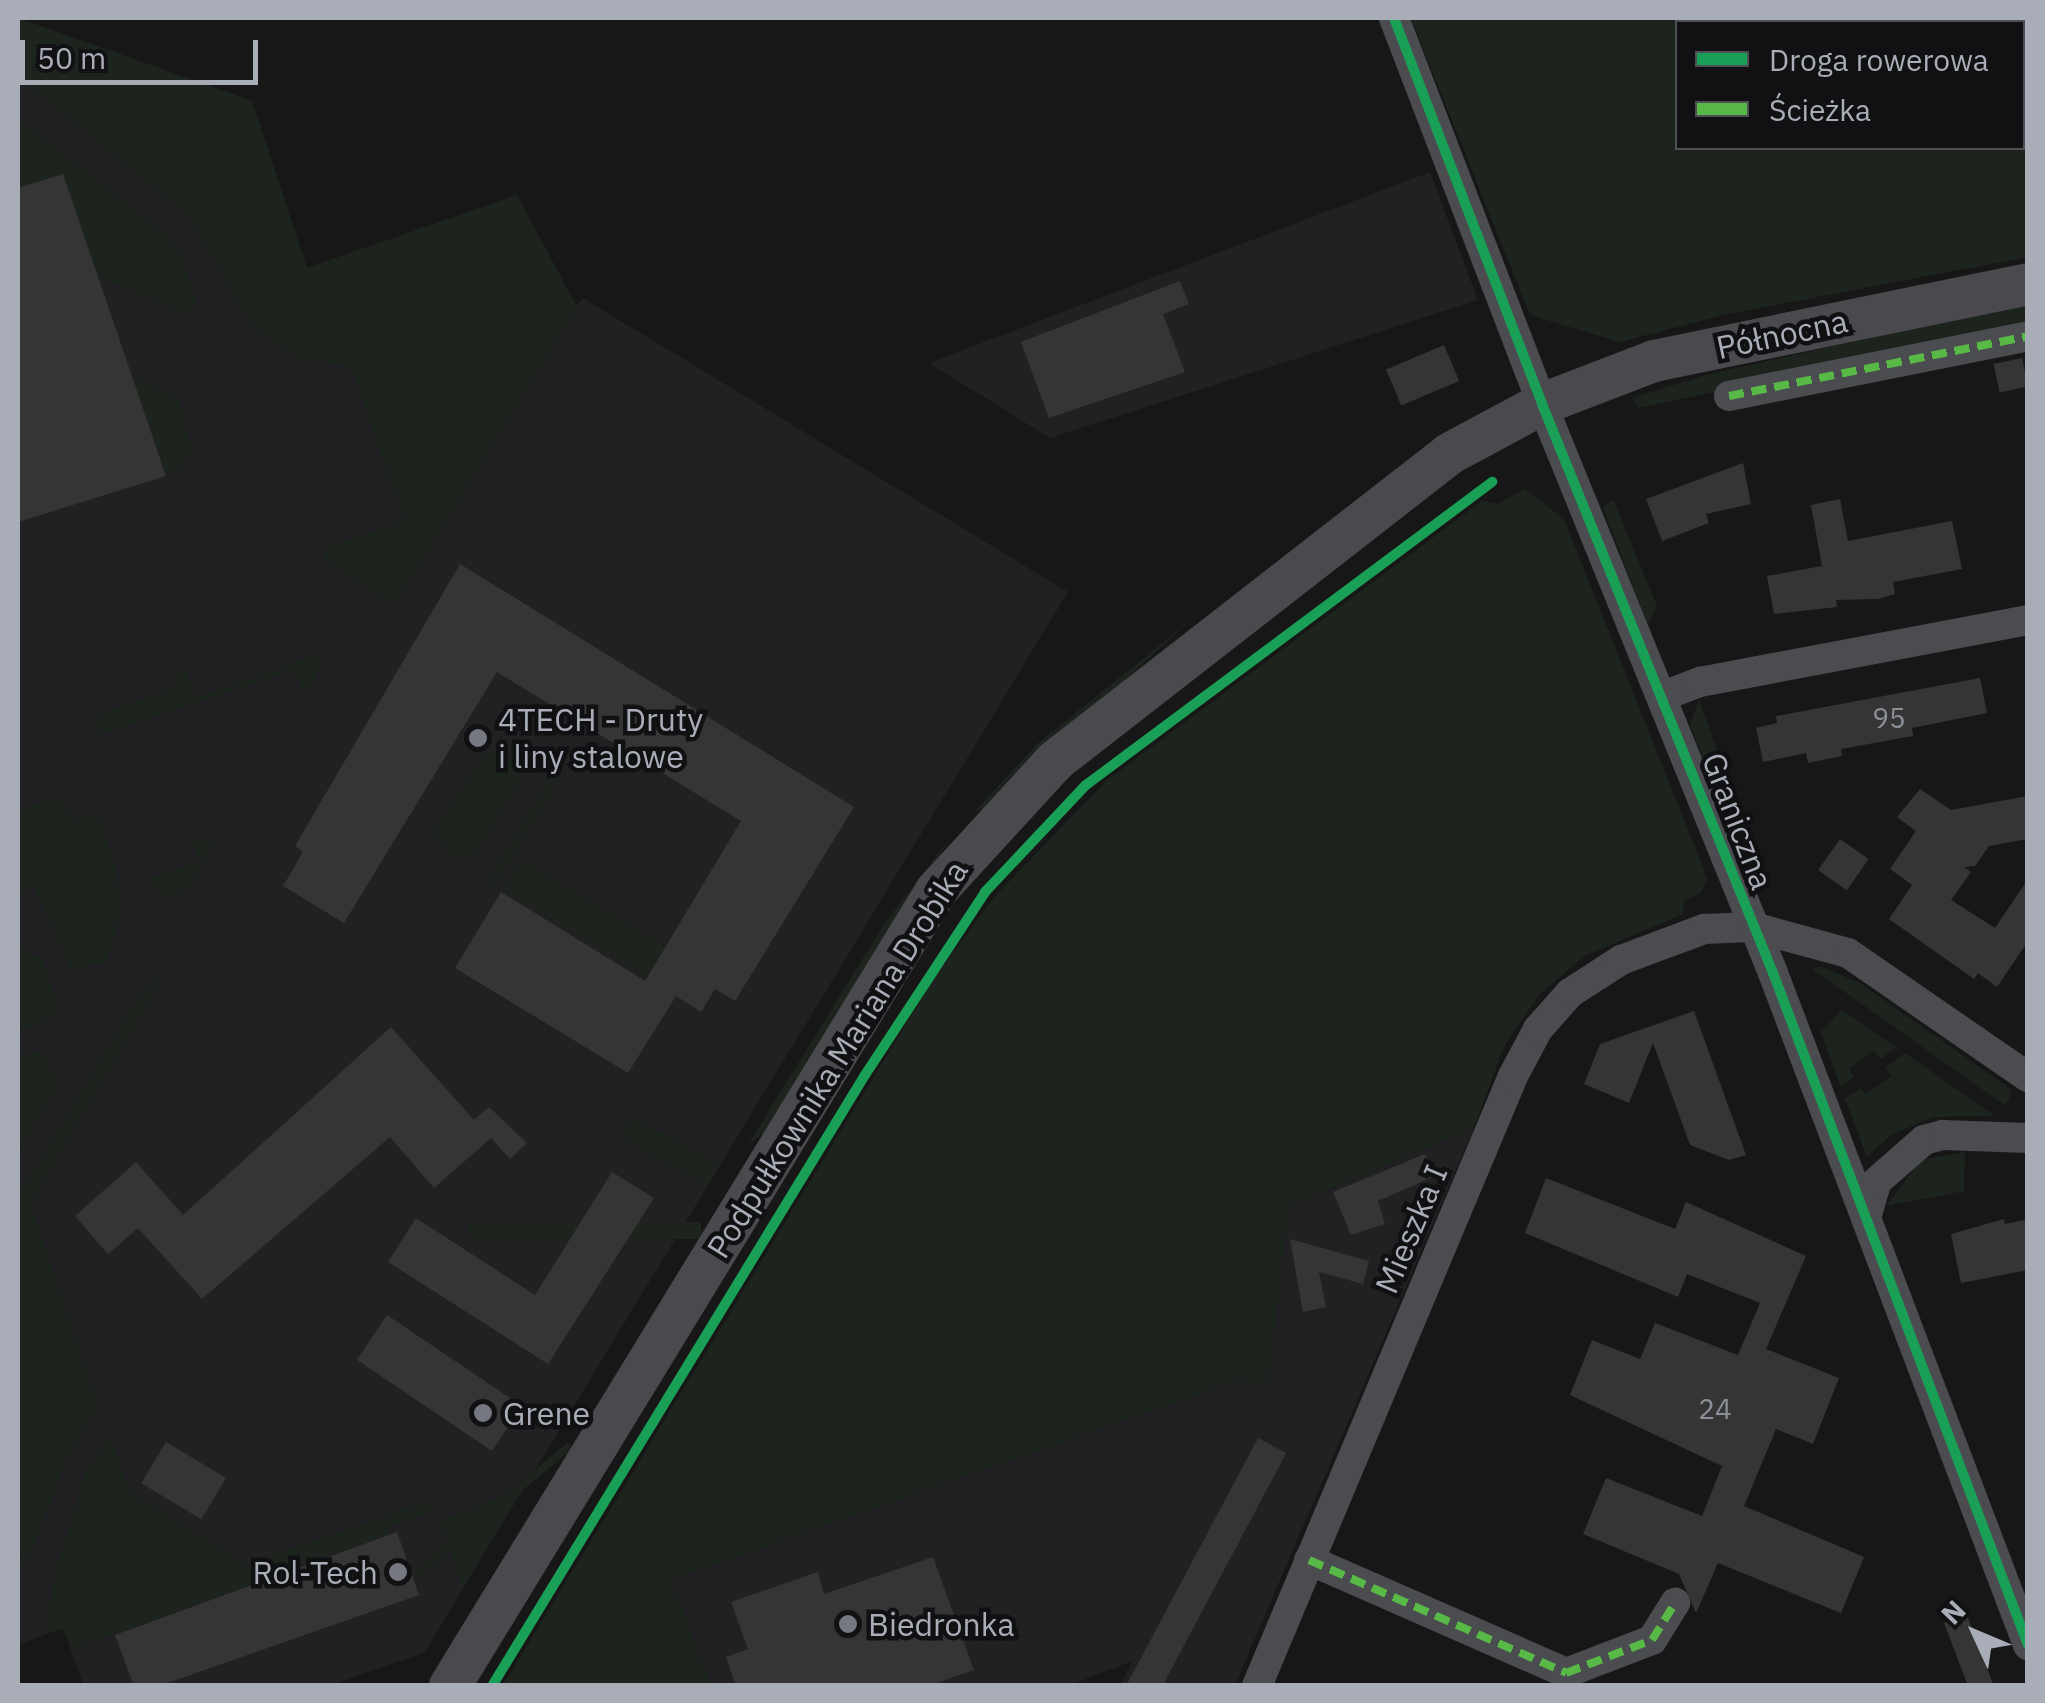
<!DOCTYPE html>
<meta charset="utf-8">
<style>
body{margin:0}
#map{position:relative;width:2045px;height:1703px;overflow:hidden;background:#171717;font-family:"IBM Plex Sans",sans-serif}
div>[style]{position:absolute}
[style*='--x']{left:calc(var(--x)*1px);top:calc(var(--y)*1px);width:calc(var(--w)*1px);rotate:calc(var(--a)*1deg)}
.built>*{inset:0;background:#212123}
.green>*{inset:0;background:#1d241e;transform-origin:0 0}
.building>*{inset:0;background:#353536;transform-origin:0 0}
.minor>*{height:30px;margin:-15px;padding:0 15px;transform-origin:15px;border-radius:15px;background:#4b4c50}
.secondary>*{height:42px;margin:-21px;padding:0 21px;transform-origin:21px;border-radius:21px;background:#4a4a4e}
.quiet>*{height:8px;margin-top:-4px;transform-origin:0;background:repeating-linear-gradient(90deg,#58b947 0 15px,transparent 0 23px)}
.cycleway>*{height:10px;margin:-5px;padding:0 5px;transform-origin:5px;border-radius:5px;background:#1a9f57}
.dots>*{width:28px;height:28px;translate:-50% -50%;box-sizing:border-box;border:5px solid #111113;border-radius:50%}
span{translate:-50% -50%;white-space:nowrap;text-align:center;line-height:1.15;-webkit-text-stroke:9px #111113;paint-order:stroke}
.number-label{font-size:28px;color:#8b8f98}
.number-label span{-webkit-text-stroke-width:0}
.street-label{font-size:32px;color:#a8adb8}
.poi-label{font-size:32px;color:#a8adb8}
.left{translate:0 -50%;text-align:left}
.right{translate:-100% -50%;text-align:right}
.frame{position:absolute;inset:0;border:20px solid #a8adb8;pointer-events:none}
.legend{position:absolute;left:1675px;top:20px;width:350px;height:130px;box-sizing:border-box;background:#111113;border:2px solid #4d4f55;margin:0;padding:12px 18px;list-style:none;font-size:30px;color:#a8adb8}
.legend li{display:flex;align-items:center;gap:20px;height:50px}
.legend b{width:50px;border:2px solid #4d4f55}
.north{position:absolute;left:1925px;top:1583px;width:100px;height:100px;-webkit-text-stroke:8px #111113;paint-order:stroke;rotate:314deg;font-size:28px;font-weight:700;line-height:40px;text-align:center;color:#a8adb8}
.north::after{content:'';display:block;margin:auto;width:35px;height:45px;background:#a8adb8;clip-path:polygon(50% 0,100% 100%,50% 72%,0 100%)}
.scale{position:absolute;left:20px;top:40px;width:238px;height:45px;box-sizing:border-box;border:5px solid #a8adb8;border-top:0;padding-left:12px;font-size:30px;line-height:35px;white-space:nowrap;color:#a8adb8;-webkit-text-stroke:8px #111113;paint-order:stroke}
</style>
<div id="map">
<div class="built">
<i style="clip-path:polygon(18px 18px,252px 101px,307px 268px,517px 195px,576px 306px,583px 298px,1068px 592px,424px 1653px,330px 1685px,84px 1686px,63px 1628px,18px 1645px)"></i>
<i style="clip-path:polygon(1430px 172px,1478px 300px,1050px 438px,929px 363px)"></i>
<i style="clip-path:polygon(1474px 1128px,1235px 1685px,1120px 1685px,1133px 1661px,1070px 1685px,711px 1685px,670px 1580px,1236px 1381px,1267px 1383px,1289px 1206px)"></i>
</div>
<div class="green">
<i style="clip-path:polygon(18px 18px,252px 101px,307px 268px,517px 195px,577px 307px,395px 605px,322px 558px,331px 546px,404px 520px,352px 367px,300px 359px,250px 324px,189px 216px,18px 77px)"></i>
<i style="clip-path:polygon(evenodd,1411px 18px,2027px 18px,2027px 257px,1723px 315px,1620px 342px,1530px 315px,1411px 18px,1678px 22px,2022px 22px,2022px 148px,1678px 148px,1678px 22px)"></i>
<i style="clip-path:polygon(18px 118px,165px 234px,182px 255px,196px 298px,193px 311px,185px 315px,98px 275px,63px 174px,18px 188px)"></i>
<i style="clip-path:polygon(2027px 302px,2027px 321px,1913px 351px,1638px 408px,1632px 398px,1706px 375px)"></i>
<i style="clip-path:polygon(131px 374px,178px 398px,193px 450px,179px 471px,167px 476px)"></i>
<i style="clip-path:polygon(1525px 489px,1564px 519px,1701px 862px,1707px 880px,1701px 893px,1684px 901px,1683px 914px,1584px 956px,1540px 994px,1504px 1046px,1474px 1128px,1289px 1206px,1268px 1383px,1236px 1381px,671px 1580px,711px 1685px,503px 1685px,933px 980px,995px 896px,1106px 781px,1482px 501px,1498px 504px)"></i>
<i style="clip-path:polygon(1613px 499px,1657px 606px,1648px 625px,1603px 508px)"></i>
<i style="clip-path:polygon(1192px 619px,986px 808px,974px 812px,1037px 744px)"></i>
<i style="clip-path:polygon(320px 654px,317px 677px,303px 693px,296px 670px,101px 735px,95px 716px,163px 693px,177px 681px,176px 672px,185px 669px,195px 697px)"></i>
<i style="clip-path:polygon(1699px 699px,1734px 798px,1719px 798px,1690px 725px)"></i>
<i style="clip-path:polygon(488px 749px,515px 758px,522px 777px,474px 857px,453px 859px,434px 832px)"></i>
<i style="clip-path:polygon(554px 770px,565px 771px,494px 887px,487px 884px)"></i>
<i style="clip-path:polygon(62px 796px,73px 819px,99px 817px,117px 872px,119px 919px,106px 963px,70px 968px,34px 887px,18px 893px,18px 811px)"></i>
<i style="clip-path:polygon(199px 834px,215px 845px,188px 888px,175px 897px,162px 894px,150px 879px,199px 862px,192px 841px)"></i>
<i style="clip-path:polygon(951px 837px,767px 1132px,749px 1143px,884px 924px)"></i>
<i style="left:522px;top:860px;width:167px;height:35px;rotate:31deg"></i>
<i style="clip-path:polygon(18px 949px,42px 959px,57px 1003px,54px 1017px,18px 1031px)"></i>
<i style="clip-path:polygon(1820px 966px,1860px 983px,2012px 1090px,2006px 1106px,1812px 969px)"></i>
<i style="clip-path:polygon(170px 967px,31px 1203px,99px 1405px,67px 1459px,25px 1568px,18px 1546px,18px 1197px,137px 999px)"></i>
<i style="clip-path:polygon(1842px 1010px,1896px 1047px,1881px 1059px,1873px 1051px,1849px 1069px,1854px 1076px,1841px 1088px,1821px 1032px)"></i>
<i style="clip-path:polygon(43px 1051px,58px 1085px,18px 1152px,18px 1056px)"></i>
<i style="clip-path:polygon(1905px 1053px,1995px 1116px,1933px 1117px,1891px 1135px,1867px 1157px,1845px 1099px,1861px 1088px,1866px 1094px,1891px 1076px,1886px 1067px)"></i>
<i style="left:633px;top:1117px;width:98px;height:24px;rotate:29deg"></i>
<i style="clip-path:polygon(1965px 1152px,1964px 1191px,1886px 1206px,1921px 1160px)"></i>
<i style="left:701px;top:1222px;width:17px;height:232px;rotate:90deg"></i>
<i style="clip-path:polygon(110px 1435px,131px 1493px,246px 1564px,430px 1500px,434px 1511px,387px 1527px,389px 1534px,72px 1650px,63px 1628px,45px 1634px,54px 1579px,85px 1473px)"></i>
<i style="left:568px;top:1442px;width:8px;height:200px;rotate:50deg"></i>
<i style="clip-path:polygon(522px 1489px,463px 1587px,439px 1521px)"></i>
</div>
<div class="building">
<i style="clip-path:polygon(63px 174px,166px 476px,18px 522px,18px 188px)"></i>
<i style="clip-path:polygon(1180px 281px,1189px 304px,1163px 314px,1185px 372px,1049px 418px,1021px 342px)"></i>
<i style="left:1444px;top:345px;width:39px;height:63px;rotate:67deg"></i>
<i style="left:2022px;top:358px;width:29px;height:29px;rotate:78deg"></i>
<i style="clip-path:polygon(1743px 463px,1751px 504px,1706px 514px,1709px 523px,1662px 541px,1646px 499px)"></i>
<i style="clip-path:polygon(1840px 499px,1848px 541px,1952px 521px,1962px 569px,1893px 582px,1895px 594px,1878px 599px,1836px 600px,1837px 607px,1774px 614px,1767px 576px,1822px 566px,1811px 505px)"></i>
<i style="clip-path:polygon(460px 564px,854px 807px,735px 1001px,715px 989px,701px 1012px,676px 996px,628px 1073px,455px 968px,501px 892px,645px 981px,741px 821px,497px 672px,344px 923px,283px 886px,303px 852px,295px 846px)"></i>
<i style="clip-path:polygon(1980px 678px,1987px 713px,1912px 728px,1913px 736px,1841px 749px,1842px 756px,1808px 763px,1806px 753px,1763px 762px,1756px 728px,1777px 723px,1776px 716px)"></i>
<i style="clip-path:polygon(1920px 789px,1951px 810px,2028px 796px,2028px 839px,1989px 846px,1975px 866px,1964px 867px,1971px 872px,1951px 900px,1995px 928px,2028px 879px,2028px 941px,1997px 987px,1978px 973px,1974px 979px,1889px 919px,1912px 885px,1890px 869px,1916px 831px,1897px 817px)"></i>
<i style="left:1840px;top:839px;width:35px;height:38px;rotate:35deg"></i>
<i style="clip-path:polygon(1694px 1011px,1746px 1155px,1729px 1160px,1690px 1145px,1653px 1043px,1629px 1103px,1584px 1084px,1600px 1044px)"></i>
<i style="clip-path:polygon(391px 1027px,474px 1120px,489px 1107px,527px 1143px,510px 1159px,491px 1138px,434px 1188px,390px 1137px,202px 1299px,138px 1228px,108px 1254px,75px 1216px,136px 1162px,183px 1215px)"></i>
<i style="clip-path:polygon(1425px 1154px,1435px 1176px,1378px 1201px,1385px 1224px,1351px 1235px,1333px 1192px)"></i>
<i style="clip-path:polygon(612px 1172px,654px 1198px,548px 1364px,388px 1262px,416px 1218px,535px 1295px)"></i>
<i style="clip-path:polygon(1546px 1178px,1675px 1229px,1686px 1202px,1806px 1256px,1766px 1349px,1839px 1378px,1813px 1444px,1776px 1429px,1744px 1506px,1864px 1557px,1841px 1613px,1718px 1563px,1696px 1613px,1679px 1574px,1583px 1534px,1606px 1478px,1702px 1516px,1722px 1466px,1570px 1395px,1592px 1340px,1640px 1359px,1655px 1323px,1738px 1355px,1760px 1303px,1687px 1274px,1678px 1297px,1525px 1233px)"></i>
<i style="clip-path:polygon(2004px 1219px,2005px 1224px,2028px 1219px,2028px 1270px,1961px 1283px,1951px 1234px)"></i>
<i style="clip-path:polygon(1290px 1239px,1369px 1261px,1363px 1284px,1319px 1272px,1326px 1307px,1303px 1312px)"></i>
<i style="left:387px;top:1315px;width:163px;height:54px;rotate:34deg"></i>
<i style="left:1258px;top:1438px;width:32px;height:281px;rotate:28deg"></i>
<i style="left:166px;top:1442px;width:70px;height:48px;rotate:31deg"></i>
<i style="clip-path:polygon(397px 1532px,419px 1595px,159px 1686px,134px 1686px,115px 1635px)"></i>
<i style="clip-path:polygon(933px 1557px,974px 1670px,928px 1686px,736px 1686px,726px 1657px,748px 1649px,731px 1602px,818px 1572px,824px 1594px)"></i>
<i style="clip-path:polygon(1967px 1615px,1976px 1639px,1994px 1686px,1968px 1686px,1944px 1623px)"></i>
</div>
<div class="minor">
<i style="--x:1394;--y:18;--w:413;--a:69"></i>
<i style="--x:1542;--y:404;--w:614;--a:67.9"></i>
<i style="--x:1773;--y:973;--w:719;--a:69.22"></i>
<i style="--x:1729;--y:396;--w:305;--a:-11.3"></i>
<i style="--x:1663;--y:696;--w:40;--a:-21"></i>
<i style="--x:1700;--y:682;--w:334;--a:-10.7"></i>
<i style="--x:1866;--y:1218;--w:37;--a:-74"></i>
<i style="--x:1876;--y:1182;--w:64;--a:-41.2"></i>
<i style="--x:1924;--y:1140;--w:20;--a:-15"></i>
<i style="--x:1943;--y:1135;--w:85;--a:2"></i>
<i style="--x:1309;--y:1560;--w:281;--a:23.7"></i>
<i style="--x:1566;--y:1673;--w:92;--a:-21"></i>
<i style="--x:1652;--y:1640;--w:44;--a:-58.1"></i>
<i style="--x:1257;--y:1686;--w:662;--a:-67.23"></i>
<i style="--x:1513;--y:1076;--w:53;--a:-62"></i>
<i style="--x:1538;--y:1029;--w:48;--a:-48.4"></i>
<i style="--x:1570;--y:993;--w:61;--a:-32.9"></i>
<i style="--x:1621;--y:960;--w:89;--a:-20.5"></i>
<i style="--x:1704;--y:929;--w:49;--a:-2.3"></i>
<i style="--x:1753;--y:927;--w:98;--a:15.3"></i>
<i style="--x:1848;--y:953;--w:219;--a:34.6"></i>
</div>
<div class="secondary">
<i style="--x:450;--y:1686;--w:932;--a:-58.56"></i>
<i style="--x:936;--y:891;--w:176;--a:-47.5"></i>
<i style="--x:1055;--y:761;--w:499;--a:-37.9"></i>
<i style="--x:1449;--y:454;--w:106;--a:-28.3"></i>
<i style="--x:1542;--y:404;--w:120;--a:-21"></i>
<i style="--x:1654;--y:361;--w:382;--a:-11.6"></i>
</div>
<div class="quiet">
<i style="--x:1729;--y:396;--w:305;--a:-11.3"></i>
<i style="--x:1309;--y:1560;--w:281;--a:23.7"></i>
<i style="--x:1566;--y:1673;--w:92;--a:-21"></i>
<i style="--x:1652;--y:1640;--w:44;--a:-58.1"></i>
</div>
<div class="cycleway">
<i style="--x:1394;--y:18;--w:413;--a:69"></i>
<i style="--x:1542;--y:404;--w:614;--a:67.9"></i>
<i style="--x:1773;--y:973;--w:719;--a:69.22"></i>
<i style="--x:492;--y:1686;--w:716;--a:-58.6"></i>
<i style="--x:865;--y:1075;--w:219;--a:-56.7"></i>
<i style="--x:985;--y:892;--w:147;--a:-46.7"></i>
<i style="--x:1086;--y:785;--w:507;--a:-36.73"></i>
</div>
<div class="dots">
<i style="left:478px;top:738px;background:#757880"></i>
<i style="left:483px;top:1413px;background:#757880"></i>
<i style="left:398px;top:1572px;background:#757880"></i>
<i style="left:848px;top:1624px;background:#757880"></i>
</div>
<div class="number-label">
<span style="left:1889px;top:718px">95</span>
<span style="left:1715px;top:1409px">24</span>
</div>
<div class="street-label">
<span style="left:1782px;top:334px;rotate:-12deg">Północna</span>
<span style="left:1738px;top:821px;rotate:69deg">Graniczna</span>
<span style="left:837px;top:1059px;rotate:-58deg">Podpułkownika Mariana Drobika</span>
<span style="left:1411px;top:1229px;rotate:-67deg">Mieszka I</span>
</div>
<div class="poi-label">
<span class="left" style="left:498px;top:738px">4TECH - Druty<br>i liny stalowe</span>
<span class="left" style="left:503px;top:1413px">Grene</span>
<span class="right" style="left:378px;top:1572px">Rol-Tech</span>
<span class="left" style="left:868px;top:1624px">Biedronka</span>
</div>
<div class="frame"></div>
<ul class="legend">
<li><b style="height:12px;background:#1a9f57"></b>Droga rowerowa</li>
<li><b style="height:12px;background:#58b947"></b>Ścieżka</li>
</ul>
<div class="north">N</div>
<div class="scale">50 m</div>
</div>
